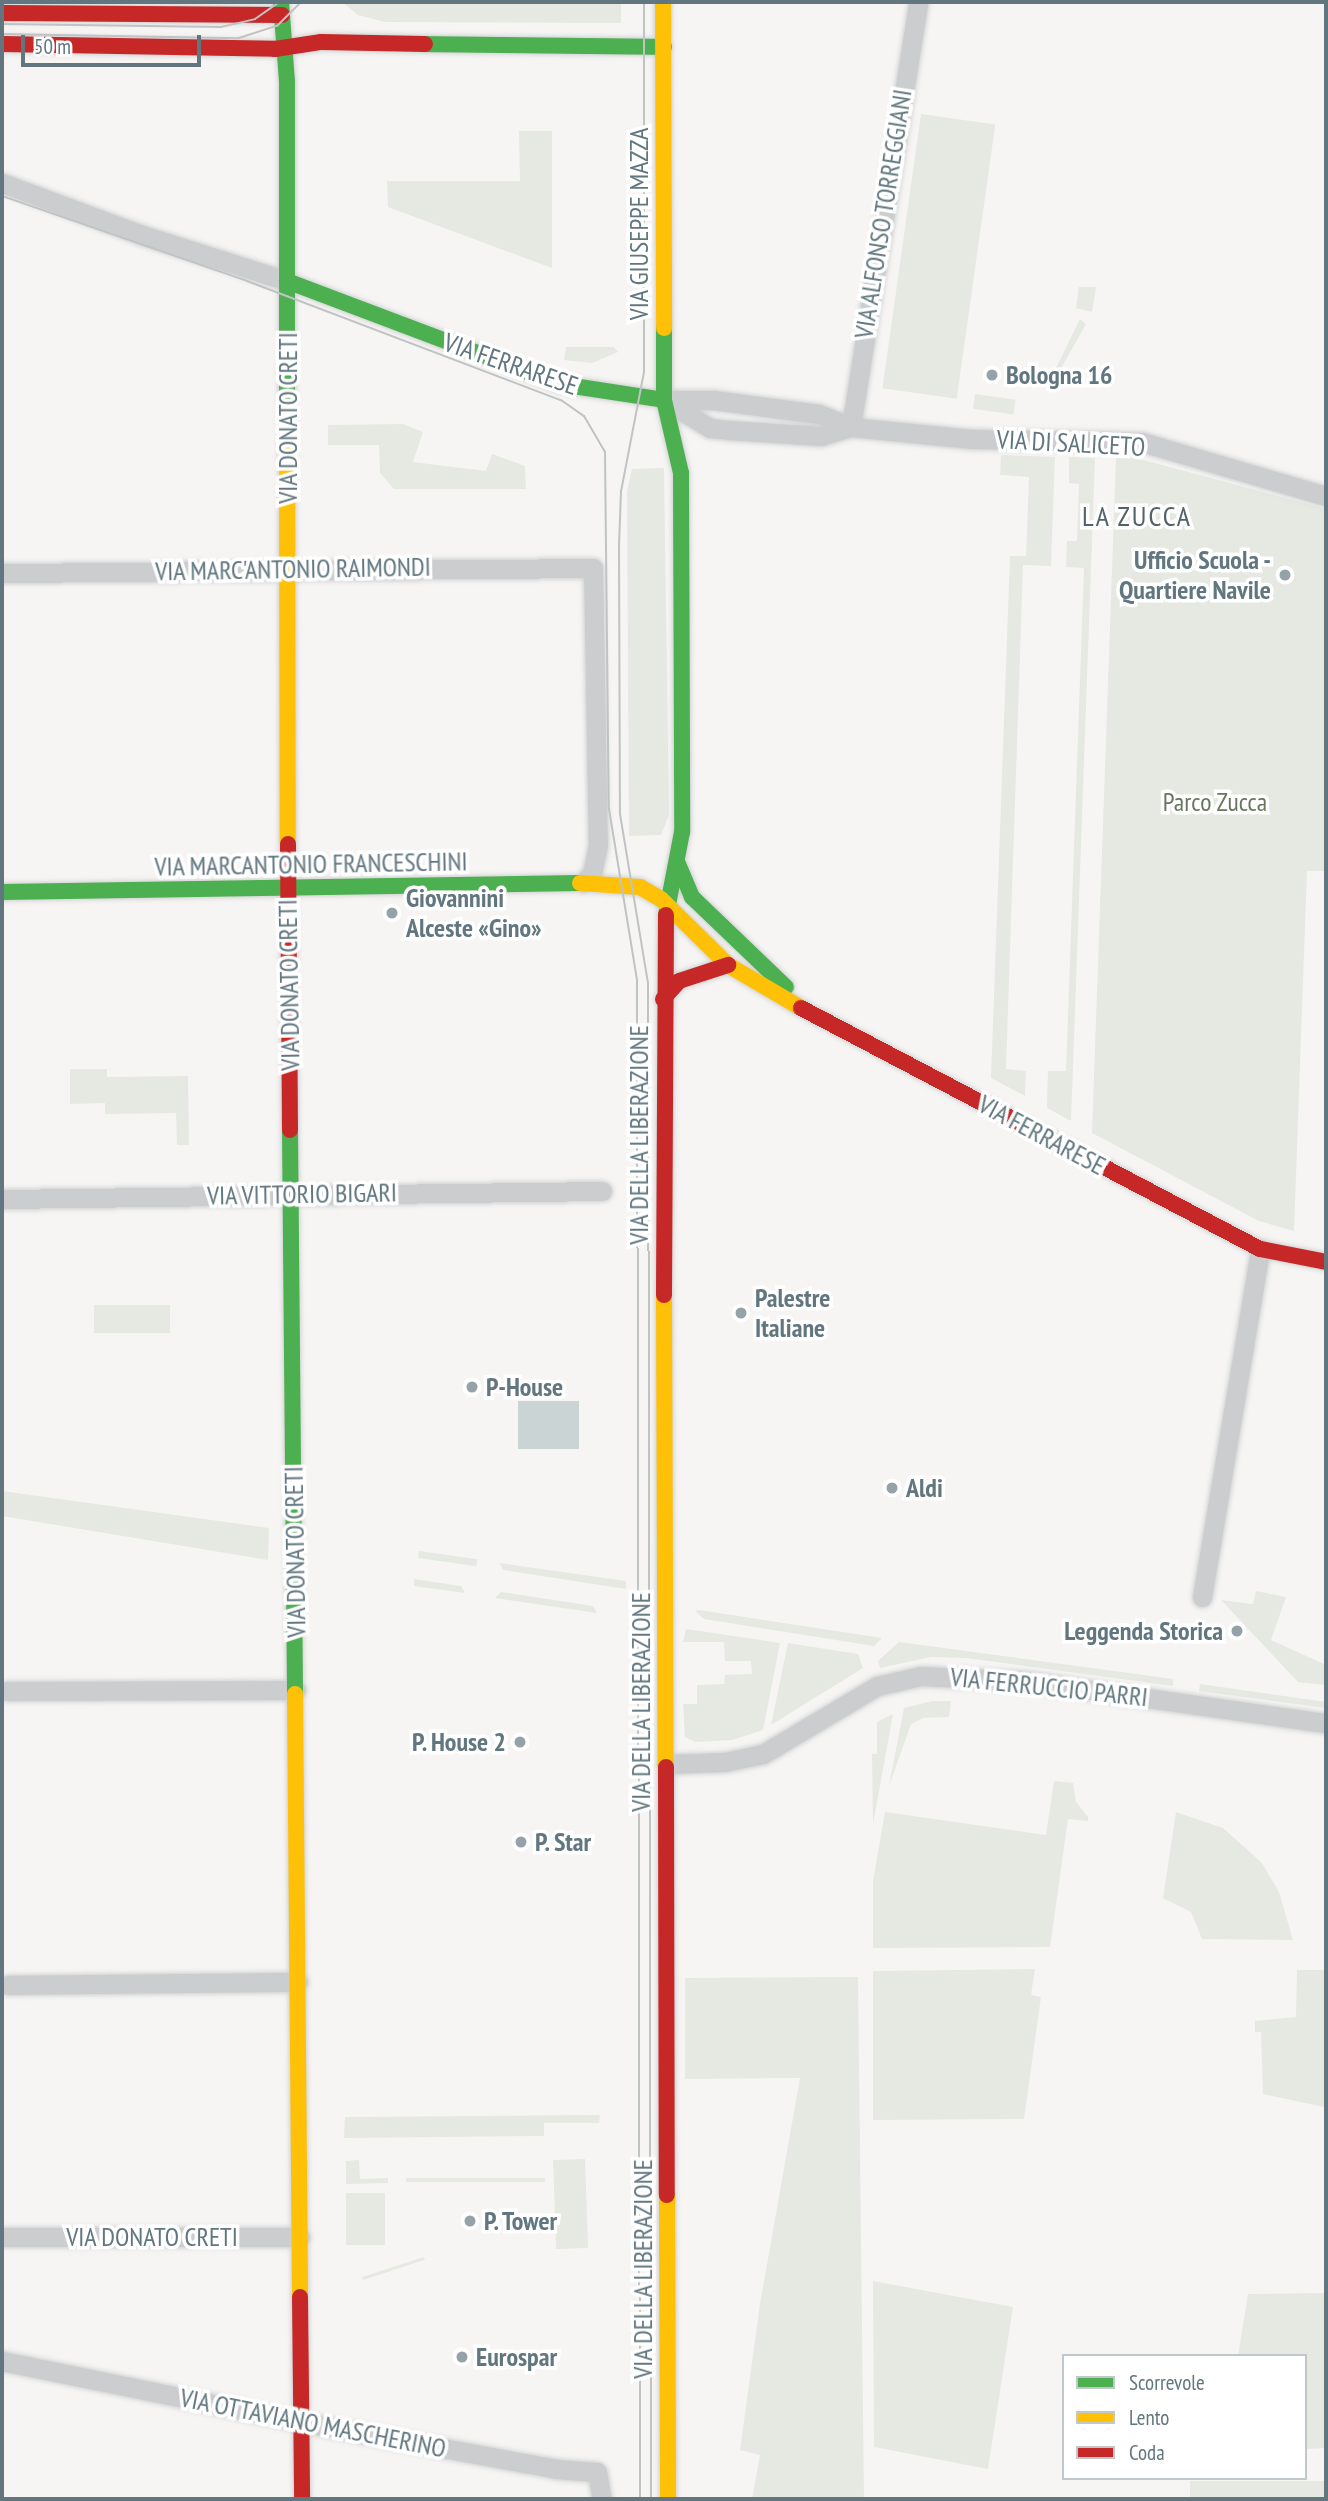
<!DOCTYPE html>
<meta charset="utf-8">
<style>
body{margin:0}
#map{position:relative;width:1328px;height:2501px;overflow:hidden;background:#f6f5f4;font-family:"PT Sans Narrow",sans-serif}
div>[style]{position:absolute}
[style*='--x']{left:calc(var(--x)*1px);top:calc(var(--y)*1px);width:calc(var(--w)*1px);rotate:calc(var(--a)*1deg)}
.green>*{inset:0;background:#e6e8e2;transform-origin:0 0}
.water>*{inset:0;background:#cad4d5;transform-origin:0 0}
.roads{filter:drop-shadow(0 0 2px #d1d3d3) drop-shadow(0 0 2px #d1d3d3)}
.street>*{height:19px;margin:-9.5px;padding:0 9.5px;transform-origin:9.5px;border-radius:9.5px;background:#cccdce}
.fast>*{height:16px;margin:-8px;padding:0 8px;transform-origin:8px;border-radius:8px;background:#4caf50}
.slow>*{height:16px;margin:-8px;padding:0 8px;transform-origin:8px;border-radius:8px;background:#ffc107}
.jam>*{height:16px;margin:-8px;padding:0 8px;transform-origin:8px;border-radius:8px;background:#c62828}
.tram>*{height:2px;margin:-1px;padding:0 1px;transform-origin:1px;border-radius:1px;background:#c0c3c4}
.dots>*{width:19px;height:19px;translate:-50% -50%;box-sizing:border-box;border:4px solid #fff;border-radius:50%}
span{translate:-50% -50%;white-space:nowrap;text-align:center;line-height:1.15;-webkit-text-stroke:7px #fff;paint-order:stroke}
.street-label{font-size:26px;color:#61767f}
.poi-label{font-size:26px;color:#61767f;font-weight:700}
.left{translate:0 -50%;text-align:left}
.right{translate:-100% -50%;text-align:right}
.park-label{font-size:26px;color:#677760}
.neighbourhood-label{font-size:28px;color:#53636a;letter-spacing:2px}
.frame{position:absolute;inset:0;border:4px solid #61767f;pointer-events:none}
.legend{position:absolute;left:1062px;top:2354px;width:245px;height:126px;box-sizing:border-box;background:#fff;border:2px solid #c0c8cc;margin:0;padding:9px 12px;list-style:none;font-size:21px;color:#61767f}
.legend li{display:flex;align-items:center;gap:14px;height:35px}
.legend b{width:35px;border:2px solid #c0c8cc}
.scale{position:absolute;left:21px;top:35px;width:180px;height:32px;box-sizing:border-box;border:4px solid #61767f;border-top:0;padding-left:9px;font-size:21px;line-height:24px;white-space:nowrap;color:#61767f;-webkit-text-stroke:5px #fff;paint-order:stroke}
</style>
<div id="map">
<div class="green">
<i style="clip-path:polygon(342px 2px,621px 2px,621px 23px,385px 22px,358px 15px)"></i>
<i style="left:921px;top:114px;width:75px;height:277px;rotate:8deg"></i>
<i style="clip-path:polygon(519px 131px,552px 131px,552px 268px,388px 207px,387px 181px,520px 181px)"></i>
<i style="clip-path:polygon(1079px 287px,1096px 287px,1092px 312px,1076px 308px)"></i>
<i style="clip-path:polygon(1080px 319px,1086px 324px,1059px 372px,1055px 370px)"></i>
<i style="clip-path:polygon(566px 347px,614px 347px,618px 352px,592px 363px,564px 360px)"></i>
<i style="left:975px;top:394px;width:41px;height:15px;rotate:8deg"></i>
<i style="clip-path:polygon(403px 424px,423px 432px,413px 462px,486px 471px,492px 454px,525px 466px,526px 489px,394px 489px,380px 473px,379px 445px,328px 445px,328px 425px)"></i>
<i style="clip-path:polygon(1001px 455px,1055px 457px,1051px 566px,1023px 565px,1006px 1069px,1026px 1071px,1025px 1096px,991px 1078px,1010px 556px,1026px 556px,1029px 477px,1000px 475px)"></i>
<i style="clip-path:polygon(1069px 457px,1095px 458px,1071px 1121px,1047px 1108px,1048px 1071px,1066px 1071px,1084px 568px,1066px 567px,1067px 541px,1077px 541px,1079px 484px,1069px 483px)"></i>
<i style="clip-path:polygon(1116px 458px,1136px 458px,1326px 509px,1326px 871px,1307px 871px,1294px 1231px,1259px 1221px,1092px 1133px)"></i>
<i style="clip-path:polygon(664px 468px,669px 815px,661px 835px,629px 836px,627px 492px,632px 469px)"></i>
<i style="clip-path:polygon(70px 1069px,107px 1069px,107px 1077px,188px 1076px,189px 1145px,177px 1145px,176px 1113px,105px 1114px,105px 1103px,70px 1104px)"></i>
<i style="left:94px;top:1305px;width:76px;height:28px"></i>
<i style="clip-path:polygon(2px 1491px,269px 1528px,268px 1560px,2px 1516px)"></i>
<i style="left:419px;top:1551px;width:59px;height:7px;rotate:8deg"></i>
<i style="clip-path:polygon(500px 1563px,626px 1581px,626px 1589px,503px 1570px)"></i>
<i style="clip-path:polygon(414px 1579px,461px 1586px,465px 1593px,414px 1586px)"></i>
<i style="clip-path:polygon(1256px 1591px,1286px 1597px,1271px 1640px,1326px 1665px,1326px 1685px,1298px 1682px,1221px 1600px,1253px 1604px)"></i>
<i style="clip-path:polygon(501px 1592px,593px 1606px,597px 1613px,495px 1598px)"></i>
<i style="clip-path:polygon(695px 1611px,699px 1610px,882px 1638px,874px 1646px,704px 1619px)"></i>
<i style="clip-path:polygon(686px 1629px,780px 1643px,763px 1730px,732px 1740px,695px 1742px,685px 1737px,683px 1704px,697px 1704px,697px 1685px,724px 1684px,725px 1675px,752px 1674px,751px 1661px,725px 1661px,724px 1642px,683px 1642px)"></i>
<i style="clip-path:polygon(899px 1642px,1173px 1679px,1173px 1686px,966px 1658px,931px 1657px,880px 1668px,878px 1661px)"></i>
<i style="clip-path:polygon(788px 1643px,858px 1654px,863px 1668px,771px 1725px)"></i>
<i style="clip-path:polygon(1200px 1684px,1326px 1702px,1326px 1708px,1199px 1691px)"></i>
<i style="clip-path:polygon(932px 1701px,951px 1701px,949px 1717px,923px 1718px,911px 1724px,889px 1786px,904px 1708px)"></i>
<i style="clip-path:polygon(893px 1714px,873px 1824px,872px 1754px,877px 1754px,877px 1722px)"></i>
<i style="clip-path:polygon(1054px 1781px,1073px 1783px,1076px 1802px,1088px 1817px,1088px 1821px,1068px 1819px,1050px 1947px,873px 1948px,873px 1881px,885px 1812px,1046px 1835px)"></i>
<i style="clip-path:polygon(1176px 1812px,1223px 1828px,1262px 1863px,1279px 1892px,1293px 1940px,1202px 1939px,1191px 1912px,1163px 1898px)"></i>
<i style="clip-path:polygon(1035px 1969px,1031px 1995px,1041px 1997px,1024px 2119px,873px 2120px,873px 1971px)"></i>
<i style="clip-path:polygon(1297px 1970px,1326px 1970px,1326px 2127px,1324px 2107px,1263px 2094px,1261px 2032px,1255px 2032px,1255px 2021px,1296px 2017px)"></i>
<i style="clip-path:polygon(858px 1977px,864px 2499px,752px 2499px,760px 2455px,740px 2450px,760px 2304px,800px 2078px,685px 2079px,685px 1978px)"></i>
<i style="clip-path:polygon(600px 2115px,599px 2123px,544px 2123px,544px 2136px,344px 2138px,345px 2117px)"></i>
<i style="left:585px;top:2159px;width:89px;height:32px;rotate:88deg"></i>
<i style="clip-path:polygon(359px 2160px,360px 2179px,388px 2178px,388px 2183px,346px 2184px,346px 2161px)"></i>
<i style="left:406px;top:2178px;width:139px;height:4px"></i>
<i style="left:346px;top:2193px;width:39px;height:52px"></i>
<i style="left:424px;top:2257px;width:3px;height:65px;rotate:72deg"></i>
<i style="clip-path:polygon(873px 2281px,1013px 2307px,988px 2469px,874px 2447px)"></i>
<i style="clip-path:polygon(1326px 2293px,1326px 2448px,1305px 2449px,1305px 2356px,1238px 2356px,1248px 2294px)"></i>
<i style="left:1190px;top:2481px;width:136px;height:18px"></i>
</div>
<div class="water">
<i style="left:518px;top:1401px;width:61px;height:48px"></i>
</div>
<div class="roads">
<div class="street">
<i style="--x:2;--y:183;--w:146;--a:20.4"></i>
<i style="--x:139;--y:234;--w:155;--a:17.6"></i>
<i style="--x:664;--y:400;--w:49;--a:0"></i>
<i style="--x:713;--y:400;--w:107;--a:7.5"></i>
<i style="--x:819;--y:414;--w:35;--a:22"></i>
<i style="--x:851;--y:427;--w:121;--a:5.7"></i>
<i style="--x:971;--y:439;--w:171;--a:1"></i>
<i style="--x:1142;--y:442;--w:192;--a:16.4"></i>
<i style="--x:664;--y:400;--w:54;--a:31.3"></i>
<i style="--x:710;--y:428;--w:18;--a:6"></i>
<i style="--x:728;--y:430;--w:93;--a:3.7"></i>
<i style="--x:821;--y:436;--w:31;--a:-17"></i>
<i style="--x:851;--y:427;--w:430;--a:-81"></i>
<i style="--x:2;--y:573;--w:591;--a:-0.48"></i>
<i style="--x:593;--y:568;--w:277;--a:89"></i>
<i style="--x:598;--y:845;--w:29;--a:102"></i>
<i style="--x:592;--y:873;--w:13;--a:132"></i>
<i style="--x:2;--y:1199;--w:600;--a:-0.76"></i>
<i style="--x:1202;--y:1597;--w:353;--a:-80.5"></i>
<i style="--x:7;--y:1691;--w:289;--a:-0.2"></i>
<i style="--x:666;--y:1764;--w:59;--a:-1.9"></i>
<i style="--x:725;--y:1762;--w:39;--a:-12"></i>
<i style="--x:763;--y:1754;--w:133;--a:-30.8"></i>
<i style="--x:877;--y:1686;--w:45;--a:-12.8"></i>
<i style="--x:921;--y:1676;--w:105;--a:2.7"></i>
<i style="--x:1026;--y:1681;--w:303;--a:8"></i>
<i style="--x:8;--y:1985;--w:290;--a:-0.6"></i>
<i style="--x:5;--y:2237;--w:295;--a:0"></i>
<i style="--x:2;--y:2361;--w:305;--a:11.5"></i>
<i style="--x:301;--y:2422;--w:259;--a:10.4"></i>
<i style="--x:556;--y:2469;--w:41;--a:4.2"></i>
<i style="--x:597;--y:2472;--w:27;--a:80"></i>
</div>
<div class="fast">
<i style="--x:281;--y:2;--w:80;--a:85.7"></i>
<i style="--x:287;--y:82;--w:337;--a:90"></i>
<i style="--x:425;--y:44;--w:239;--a:0.7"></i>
<i style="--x:287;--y:281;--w:292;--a:20.7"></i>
<i style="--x:560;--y:384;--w:105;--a:8.7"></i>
<i style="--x:664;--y:328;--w:72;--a:90"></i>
<i style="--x:664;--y:400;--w:75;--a:76.9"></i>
<i style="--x:681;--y:473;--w:359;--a:89.8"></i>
<i style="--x:682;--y:832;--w:85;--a:100.9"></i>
<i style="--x:678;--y:864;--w:36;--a:67"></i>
<i style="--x:692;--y:897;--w:130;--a:43.8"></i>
<i style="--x:2;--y:892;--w:578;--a:-0.89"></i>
<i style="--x:290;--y:1130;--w:564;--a:89.49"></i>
</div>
<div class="slow">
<i style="--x:663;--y:2;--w:326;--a:89.8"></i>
<i style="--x:287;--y:419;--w:425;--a:89.9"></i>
<i style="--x:580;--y:883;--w:60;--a:3.8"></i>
<i style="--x:640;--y:887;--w:24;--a:30"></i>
<i style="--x:661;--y:899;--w:94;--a:44.6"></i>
<i style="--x:728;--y:965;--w:85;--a:30.5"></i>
<i style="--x:664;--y:1295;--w:472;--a:89.8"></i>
<i style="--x:295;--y:1694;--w:603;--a:89.52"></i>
<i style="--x:667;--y:2195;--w:304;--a:89.8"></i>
</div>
<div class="jam">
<i style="--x:2;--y:13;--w:280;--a:0.4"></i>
<i style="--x:2;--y:44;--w:273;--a:1"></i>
<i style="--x:275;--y:49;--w:47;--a:-8.7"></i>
<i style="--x:321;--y:42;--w:104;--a:1.1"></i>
<i style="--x:288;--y:844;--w:286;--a:89.6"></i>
<i style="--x:663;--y:999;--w:24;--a:-48"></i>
<i style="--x:679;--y:981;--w:52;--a:-18.1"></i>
<i style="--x:801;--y:1008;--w:518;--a:27.7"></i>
<i style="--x:1260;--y:1249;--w:67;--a:11.1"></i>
<i style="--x:664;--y:1295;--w:380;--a:-89.7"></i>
<i style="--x:666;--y:1767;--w:428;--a:89.9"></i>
<i style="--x:300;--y:2297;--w:202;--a:89.4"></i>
</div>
</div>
<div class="tram">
<i style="--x:644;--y:2;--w:370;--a:90"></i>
<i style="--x:644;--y:372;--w:121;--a:100.9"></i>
<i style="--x:621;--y:491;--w:54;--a:92.1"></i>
<i style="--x:619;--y:545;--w:269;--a:89.8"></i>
<i style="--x:620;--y:814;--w:171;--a:80.6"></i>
<i style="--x:648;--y:983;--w:1516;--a:89.89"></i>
<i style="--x:2;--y:24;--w:219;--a:0.8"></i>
<i style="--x:221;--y:27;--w:35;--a:-13"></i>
<i style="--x:255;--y:19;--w:29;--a:-35"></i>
<i style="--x:2;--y:34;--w:237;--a:1"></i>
<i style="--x:239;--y:38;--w:40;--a:-18"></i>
<i style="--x:277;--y:26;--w:34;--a:-45"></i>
<i style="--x:2;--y:196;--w:259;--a:19.1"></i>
<i style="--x:247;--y:281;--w:336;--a:20.8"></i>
<i style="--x:561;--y:400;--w:28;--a:35"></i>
<i style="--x:584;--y:416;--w:42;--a:59.7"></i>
<i style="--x:605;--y:452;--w:357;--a:89.4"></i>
<i style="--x:609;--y:809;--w:173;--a:80.7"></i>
<i style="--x:637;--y:980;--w:1519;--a:89.89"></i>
</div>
<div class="dots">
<i style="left:992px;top:375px;background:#95a2a8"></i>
<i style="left:1285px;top:575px;background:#95a2a8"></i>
<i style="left:392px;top:913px;background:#95a2a8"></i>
<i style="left:741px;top:1313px;background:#95a2a8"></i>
<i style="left:472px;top:1387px;background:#95a2a8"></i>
<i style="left:892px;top:1488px;background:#95a2a8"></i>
<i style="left:1237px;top:1631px;background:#95a2a8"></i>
<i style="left:520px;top:1742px;background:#95a2a8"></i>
<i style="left:521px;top:1842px;background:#95a2a8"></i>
<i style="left:470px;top:2221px;background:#95a2a8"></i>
<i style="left:462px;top:2357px;background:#95a2a8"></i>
</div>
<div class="street-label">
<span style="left:883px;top:214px;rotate:-81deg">VIA ALFONSO TORREGGIANI</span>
<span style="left:639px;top:224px;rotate:-90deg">VIA GIUSEPPE MAZZA</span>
<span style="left:511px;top:364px;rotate:19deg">VIA FERRARESE</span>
<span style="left:288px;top:418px;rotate:-90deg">VIA DONATO CRETI</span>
<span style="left:1071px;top:443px;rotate:3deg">VIA DI SALICETO</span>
<span style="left:293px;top:569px;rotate:-1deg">VIA MARC'ANTONIO RAIMONDI</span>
<span style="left:311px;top:864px;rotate:-1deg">VIA MARCANTONIO FRANCESCHINI</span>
<span style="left:289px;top:985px;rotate:-91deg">VIA DONATO CRETI</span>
<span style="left:639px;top:1135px;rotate:-90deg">VIA DELLA LIBERAZIONE</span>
<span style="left:1042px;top:1135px;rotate:28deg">VIA FERRARESE</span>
<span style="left:302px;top:1194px;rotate:-1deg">VIA VITTORIO BIGARI</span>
<span style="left:295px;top:1552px;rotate:-91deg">VIA DONATO CRETI</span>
<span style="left:1049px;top:1687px;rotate:6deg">VIA FERRUCCIO PARRI</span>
<span style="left:641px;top:1702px;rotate:-90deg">VIA DELLA LIBERAZIONE</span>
<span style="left:152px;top:2237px">VIA DONATO CRETI</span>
<span style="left:643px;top:2269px;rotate:-90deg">VIA DELLA LIBERAZIONE</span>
<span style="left:313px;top:2423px;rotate:11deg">VIA OTTAVIANO MASCHERINO</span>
</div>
<div class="poi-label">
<span class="left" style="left:1006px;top:375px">Bologna 16</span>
<span class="right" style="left:1271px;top:575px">Ufficio Scuola -<br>Quartiere Navile</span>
<span class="left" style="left:406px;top:913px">Giovannini<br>Alceste «Gino»</span>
<span class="left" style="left:755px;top:1313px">Palestre<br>Italiane</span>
<span class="left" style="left:486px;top:1387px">P-House</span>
<span class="left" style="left:906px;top:1488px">Aldi</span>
<span class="right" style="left:1223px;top:1631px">Leggenda Storica</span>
<span class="right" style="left:506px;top:1742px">P. House 2</span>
<span class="left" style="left:535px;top:1842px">P. Star</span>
<span class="left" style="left:484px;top:2221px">P. Tower</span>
<span class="left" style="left:476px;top:2357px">Eurospar</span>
</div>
<div class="park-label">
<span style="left:1215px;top:802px">Parco Zucca</span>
</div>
<div class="neighbourhood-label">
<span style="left:1137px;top:516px">LA ZUCCA</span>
</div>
<div class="frame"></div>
<ul class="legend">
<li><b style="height:9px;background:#4caf50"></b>Scorrevole</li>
<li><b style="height:9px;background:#ffc107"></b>Lento</li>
<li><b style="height:9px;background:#c62828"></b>Coda</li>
</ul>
<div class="scale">50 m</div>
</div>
